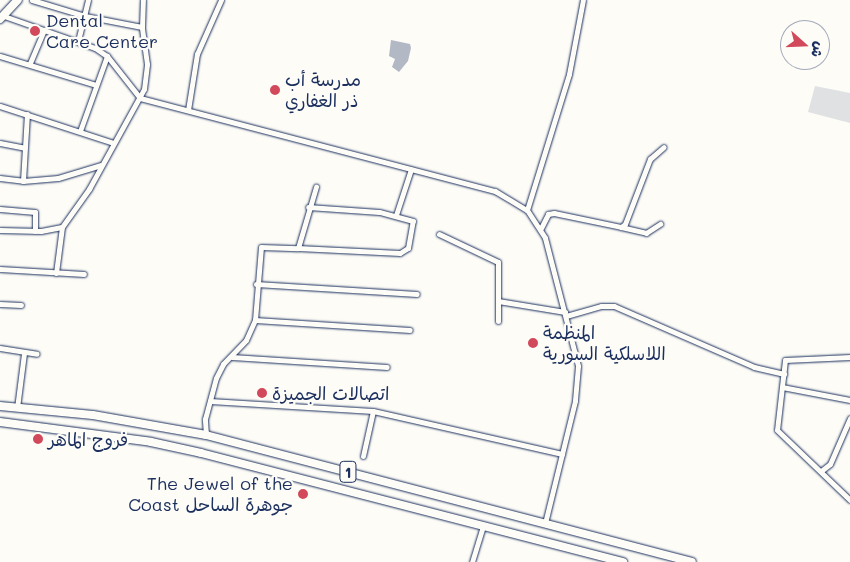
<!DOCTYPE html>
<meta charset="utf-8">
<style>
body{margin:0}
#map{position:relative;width:850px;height:562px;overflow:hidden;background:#fdfcf7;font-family:Mali,"Playpen Sans Arabic",sans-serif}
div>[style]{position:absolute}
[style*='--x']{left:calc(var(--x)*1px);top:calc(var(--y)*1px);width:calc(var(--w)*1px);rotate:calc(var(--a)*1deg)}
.green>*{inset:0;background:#e0e1e3}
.water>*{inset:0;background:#b3b8c5}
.roads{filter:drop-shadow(0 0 1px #1b2f5e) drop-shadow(0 0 1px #1b2f5e)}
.street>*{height:5px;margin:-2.5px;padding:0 2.5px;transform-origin:2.5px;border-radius:2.5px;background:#fdfcf7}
.primary>*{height:8px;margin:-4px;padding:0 4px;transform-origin:4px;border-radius:4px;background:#fdfcf7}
.dots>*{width:14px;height:14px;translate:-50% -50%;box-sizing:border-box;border:2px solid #fdfcf7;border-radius:50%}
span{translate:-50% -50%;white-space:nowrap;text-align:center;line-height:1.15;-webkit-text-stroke:4.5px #fdfcf7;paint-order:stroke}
.shield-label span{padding:1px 4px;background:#fdfcf7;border:1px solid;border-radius:4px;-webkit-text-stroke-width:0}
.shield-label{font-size:16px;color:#1b2f5e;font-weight:700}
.poi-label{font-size:18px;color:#1b2f5e}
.left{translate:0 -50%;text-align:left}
.right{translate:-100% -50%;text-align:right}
.north{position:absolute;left:780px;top:20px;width:50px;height:50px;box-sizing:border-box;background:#fdfcf7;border:1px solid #a3aaba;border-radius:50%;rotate:110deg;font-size:14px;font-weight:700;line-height:20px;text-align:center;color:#1b2f5e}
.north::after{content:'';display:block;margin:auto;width:18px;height:22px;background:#d1495b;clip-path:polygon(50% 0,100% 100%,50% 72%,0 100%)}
</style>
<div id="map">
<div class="green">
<i style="clip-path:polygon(815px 86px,850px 93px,850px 123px,808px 112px)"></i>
</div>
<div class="water">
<i style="clip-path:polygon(391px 40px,410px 44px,411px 48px,408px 61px,399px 72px,392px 67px,395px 59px,389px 56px)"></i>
</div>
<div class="roads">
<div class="street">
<i style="--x:32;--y:0;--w:55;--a:16.8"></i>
<i style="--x:85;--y:16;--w:58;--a:10.9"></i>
<i style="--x:4;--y:16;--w:96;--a:19.4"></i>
<i style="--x:95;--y:48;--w:14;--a:34"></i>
<i style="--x:107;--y:56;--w:53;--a:51.8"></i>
<i style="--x:140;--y:98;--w:367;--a:14.7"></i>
<i style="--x:495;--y:191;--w:37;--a:31"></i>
<i style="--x:527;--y:210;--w:33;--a:57"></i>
<i style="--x:545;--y:238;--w:132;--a:75.5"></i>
<i style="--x:578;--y:366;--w:35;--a:95"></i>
<i style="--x:575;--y:401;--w:126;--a:103.8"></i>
<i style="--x:78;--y:41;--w:42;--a:-76.3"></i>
<i style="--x:0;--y:56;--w:100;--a:16.8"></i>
<i style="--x:30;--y:63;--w:36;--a:-67"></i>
<i style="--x:0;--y:106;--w:119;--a:18.1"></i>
<i style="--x:188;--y:110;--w:57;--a:-80.9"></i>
<i style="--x:197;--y:54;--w:59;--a:-66"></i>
<i style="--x:80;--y:131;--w:80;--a:-70.2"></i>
<i style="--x:0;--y:143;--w:25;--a:11"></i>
<i style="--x:0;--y:178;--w:23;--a:7"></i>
<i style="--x:23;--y:181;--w:35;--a:-5"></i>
<i style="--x:58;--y:178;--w:45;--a:-16.8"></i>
<i style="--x:23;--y:181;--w:67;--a:-86.6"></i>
<i style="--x:0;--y:209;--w:35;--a:5"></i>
<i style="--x:35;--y:212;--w:19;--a:90"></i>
<i style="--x:527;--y:210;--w:142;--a:-72.8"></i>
<i style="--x:569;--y:74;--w:75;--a:-79.3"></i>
<i style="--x:396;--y:215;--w:48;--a:-71.9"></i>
<i style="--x:621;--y:227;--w:26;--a:13"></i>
<i style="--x:646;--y:233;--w:17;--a:-33"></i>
<i style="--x:541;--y:228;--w:16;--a:-63"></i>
<i style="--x:548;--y:214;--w:6;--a:-9"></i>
<i style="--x:554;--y:213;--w:68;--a:11.8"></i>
<i style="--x:621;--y:227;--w:5;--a:-37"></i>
<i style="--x:625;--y:224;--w:70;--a:-69"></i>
<i style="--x:650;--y:159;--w:18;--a:-41"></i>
<i style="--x:0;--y:230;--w:41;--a:1.4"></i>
<i style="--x:41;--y:231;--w:21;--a:-11"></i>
<i style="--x:62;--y:227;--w:47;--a:-54.6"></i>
<i style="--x:89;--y:189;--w:114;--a:-61.2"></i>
<i style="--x:144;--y:89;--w:25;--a:-83"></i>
<i style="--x:147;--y:64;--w:37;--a:-98"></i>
<i style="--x:142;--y:27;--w:27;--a:-88"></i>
<i style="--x:439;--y:234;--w:65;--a:25.4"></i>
<i style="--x:498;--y:262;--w:59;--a:90"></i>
<i style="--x:298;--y:248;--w:102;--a:2.8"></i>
<i style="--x:400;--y:253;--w:9;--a:-32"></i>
<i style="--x:408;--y:248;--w:27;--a:-80"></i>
<i style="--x:413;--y:221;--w:35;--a:-165"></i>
<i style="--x:379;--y:212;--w:71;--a:-176"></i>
<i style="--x:0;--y:269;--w:84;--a:3.4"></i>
<i style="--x:56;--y:273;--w:46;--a:-82.6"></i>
<i style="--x:256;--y:284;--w:161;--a:3.6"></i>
<i style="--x:498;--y:301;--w:68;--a:9.3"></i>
<i style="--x:0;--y:304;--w:21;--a:3"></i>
<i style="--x:566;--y:316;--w:36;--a:-16"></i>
<i style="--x:601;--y:306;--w:13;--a:0"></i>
<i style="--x:614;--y:306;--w:153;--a:23.5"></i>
<i style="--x:754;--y:367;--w:31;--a:13"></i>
<i style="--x:255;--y:320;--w:155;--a:3.7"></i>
<i style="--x:0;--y:348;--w:37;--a:9"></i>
<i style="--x:232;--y:357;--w:155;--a:3.7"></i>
<i style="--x:850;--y:357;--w:65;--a:177.4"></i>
<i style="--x:785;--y:360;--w:70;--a:96.5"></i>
<i style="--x:777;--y:430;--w:101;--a:43.8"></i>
<i style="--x:782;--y:387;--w:69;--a:10.8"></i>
<i style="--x:210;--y:401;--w:163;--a:3.5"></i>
<i style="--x:373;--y:411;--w:194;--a:12.8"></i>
<i style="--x:17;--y:408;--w:55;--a:-82.7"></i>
<i style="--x:206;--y:435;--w:16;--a:-94"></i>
<i style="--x:205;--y:419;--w:42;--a:-75"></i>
<i style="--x:216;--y:378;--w:16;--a:-63"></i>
<i style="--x:223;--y:364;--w:33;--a:-46"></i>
<i style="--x:246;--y:340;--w:22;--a:-66"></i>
<i style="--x:255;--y:320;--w:73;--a:-85.3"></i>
<i style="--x:261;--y:247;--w:37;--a:2"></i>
<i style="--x:298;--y:248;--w:64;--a:-73.6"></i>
<i style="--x:363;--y:456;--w:46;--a:-77.5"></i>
<i style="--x:821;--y:471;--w:11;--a:-38"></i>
<i style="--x:830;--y:464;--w:50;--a:-66.5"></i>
<i style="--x:472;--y:562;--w:38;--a:-73"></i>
</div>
<div class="primary">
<i style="--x:0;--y:19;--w:26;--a:-47"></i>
<i style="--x:0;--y:406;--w:93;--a:5.5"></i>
<i style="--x:93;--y:415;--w:115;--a:10"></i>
<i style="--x:206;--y:435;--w:502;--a:14.64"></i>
<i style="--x:0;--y:422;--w:152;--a:7.5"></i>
<i style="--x:151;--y:442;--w:51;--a:12.4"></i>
<i style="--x:201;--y:453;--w:436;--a:14.5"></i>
</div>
</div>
<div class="dots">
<i style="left:35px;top:31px;background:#d1495b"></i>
<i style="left:275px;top:90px;background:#d1495b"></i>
<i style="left:533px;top:343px;background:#d1495b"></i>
<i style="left:262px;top:393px;background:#d1495b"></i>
<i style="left:38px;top:439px;background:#d1495b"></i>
<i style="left:303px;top:494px;background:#d1495b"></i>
</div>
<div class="shield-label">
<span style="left:348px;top:472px">1</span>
</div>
<div class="poi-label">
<span class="left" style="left:46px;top:31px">Dental<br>Care Center</span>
<span class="left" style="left:285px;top:90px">مدرسة أب<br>ذر الغفاري</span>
<span class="left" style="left:543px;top:343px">المنظمة<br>اللاسلكية السورية</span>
<span class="left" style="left:272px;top:393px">اتصالات الجميزة</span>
<span class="left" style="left:48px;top:439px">فروج الماهر</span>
<span class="right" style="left:293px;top:494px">The Jewel of the<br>Coast جوهرة الساحل</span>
</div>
<div class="north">ش</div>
</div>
